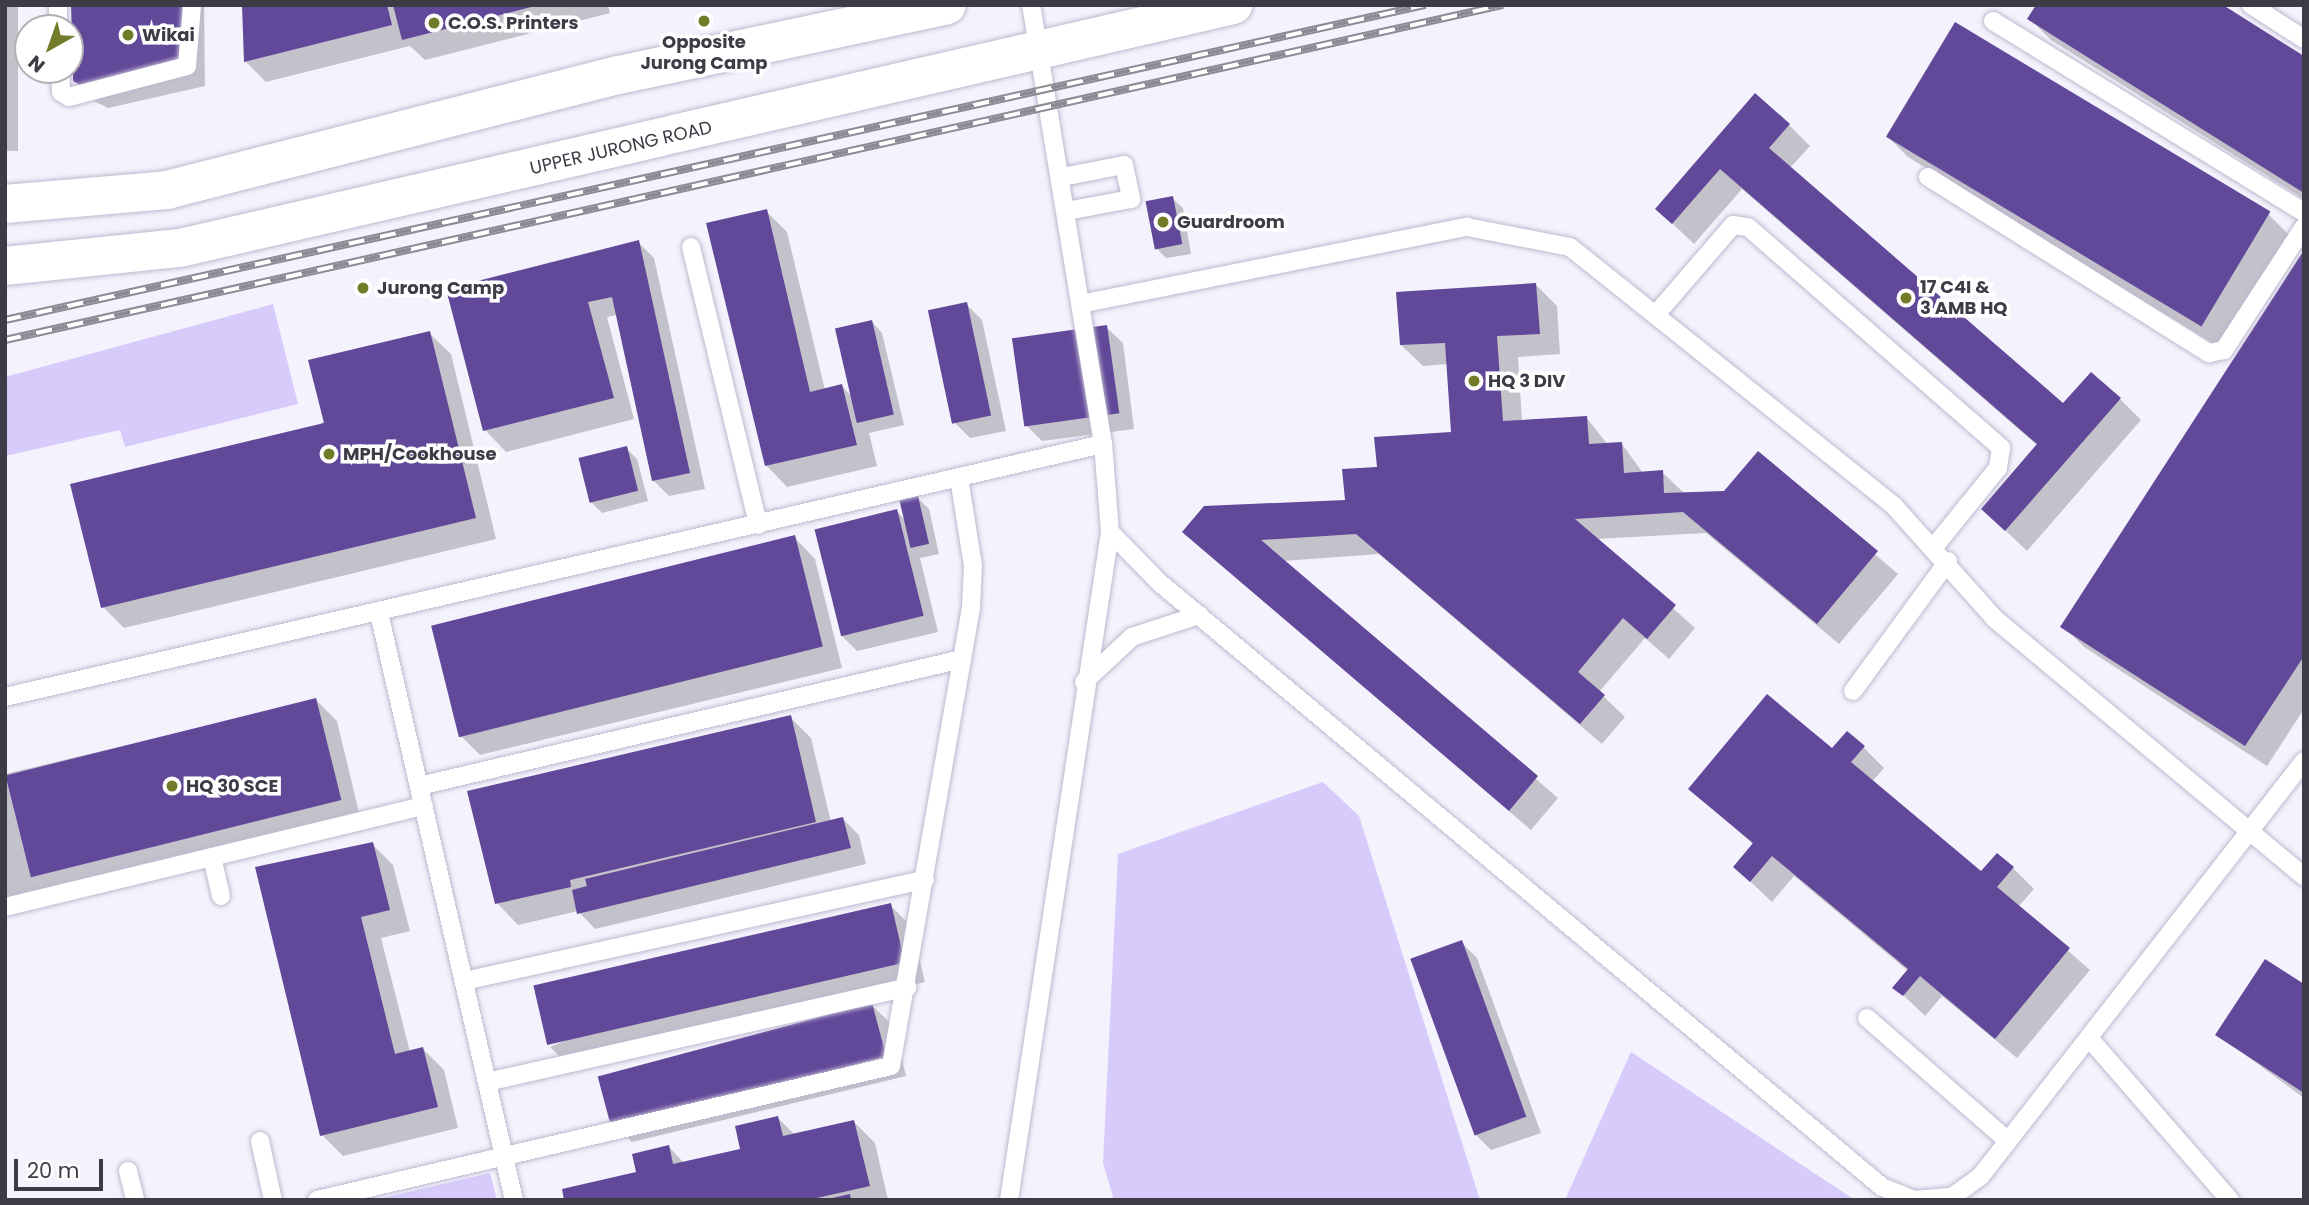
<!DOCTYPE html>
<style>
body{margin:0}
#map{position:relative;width:2309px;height:1205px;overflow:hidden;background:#f4f2fc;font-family:Poppins,sans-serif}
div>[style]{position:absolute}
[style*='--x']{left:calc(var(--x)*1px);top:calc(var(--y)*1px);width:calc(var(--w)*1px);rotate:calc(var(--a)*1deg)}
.green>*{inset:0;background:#d6cbfb}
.shadow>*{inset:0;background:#0003;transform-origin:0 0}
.building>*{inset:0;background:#624899;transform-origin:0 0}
.roads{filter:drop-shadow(0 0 2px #beb8d0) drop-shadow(0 0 2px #beb8d0)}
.service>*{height:18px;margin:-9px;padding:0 9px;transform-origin:9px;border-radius:9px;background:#fff}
.primary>*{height:38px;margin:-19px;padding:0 19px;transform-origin:19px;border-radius:19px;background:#fff}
.rail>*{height:8px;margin-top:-4px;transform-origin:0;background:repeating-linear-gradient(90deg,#fff 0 16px,#8c8a94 0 32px);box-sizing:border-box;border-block:2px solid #8c8a94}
.dots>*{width:19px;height:19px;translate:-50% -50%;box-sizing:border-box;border:4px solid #fff;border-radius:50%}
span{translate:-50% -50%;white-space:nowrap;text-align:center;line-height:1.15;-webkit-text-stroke:7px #fff;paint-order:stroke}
.poi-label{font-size:18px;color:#3d3b45;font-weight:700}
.left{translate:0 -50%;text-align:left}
.street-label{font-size:18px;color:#3d3b45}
.frame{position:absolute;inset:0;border:7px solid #3d3b45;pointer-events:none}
.north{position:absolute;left:14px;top:14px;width:70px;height:70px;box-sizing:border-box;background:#fff;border:2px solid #b1b1b5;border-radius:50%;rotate:220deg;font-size:19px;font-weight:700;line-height:28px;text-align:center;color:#3d3b45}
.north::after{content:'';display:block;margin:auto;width:24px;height:32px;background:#727c28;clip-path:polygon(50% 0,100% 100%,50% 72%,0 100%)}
.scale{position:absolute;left:14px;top:1159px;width:89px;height:32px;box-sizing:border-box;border:4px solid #3d3b45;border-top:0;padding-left:9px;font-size:21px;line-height:24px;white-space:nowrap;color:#3d3b45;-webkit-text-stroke:5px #fff;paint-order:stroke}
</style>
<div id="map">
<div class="green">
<i style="clip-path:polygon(273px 304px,298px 404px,125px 447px,120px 430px,5px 456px,5px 377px)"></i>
<i style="clip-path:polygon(1323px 782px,1359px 816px,1480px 1200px,1114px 1200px,1103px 1163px,1118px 854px)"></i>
<i style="clip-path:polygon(1631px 1052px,1855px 1200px,1565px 1200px)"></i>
<i style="clip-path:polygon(490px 1173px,497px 1200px,374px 1200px)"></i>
</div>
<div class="shadow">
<i style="left:5px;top:5px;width:13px;height:146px"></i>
<i style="clip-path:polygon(73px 5px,204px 5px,205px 86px,108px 108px,96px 102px,75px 81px)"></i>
<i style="clip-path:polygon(243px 5px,608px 5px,610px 13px,425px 60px,410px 46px,266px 82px,245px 61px)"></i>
<i style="clip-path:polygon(2030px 19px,2304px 58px,2304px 199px,2051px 40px)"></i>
<i style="clip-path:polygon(1789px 125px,1810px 146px,1790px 168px,2064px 405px,2120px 399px,2141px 420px,2027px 551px,1983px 509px,2038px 446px,1742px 189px,1694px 244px,1657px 209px)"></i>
<i style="clip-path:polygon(1887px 136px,2268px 214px,2289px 235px,2221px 348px,1908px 157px)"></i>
<i style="clip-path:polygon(1172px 198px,1183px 208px,1191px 254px,1166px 258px,1155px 247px)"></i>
<i style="clip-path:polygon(766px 211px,787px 232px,825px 390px,842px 386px,853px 398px,872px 322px,882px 333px,904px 425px,869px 433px,877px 466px,787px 487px,766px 465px)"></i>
<i style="clip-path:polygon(638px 242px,654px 258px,705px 489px,669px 496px,653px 480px,617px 315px,607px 317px,634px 419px,506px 452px,485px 430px,448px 290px)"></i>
<i style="clip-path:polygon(2304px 253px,2304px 709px,2267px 766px,2084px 647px,2063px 626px)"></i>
<i style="clip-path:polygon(1536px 285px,1557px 306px,1560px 354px,1518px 357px,1522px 422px,1586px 417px,1608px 445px,1622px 444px,1643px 473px,1662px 472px,1684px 493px,1725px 493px,1758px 454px,1898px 574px,1839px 644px,1706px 533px,1596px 539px,1695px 628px,1669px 659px,1645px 638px,1599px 692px,1625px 717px,1602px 744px,1379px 554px,1283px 561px,1558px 798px,1531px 830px,1184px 532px,1347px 502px,1379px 469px,1453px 434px,1448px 364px,1423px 366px,1401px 345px)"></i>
<i style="clip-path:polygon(966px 304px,982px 320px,1006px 431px,970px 438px,954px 422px)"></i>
<i style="clip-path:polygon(1106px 327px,1123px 343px,1134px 429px,1042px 441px,1026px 425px)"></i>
<i style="clip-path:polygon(429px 333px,451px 354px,496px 539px,124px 628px,103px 607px)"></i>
<i style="clip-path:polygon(626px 448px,637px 459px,648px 501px,602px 513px,591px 502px)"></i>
<i style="clip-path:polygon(918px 498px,929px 509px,939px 554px,920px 558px,938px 632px,857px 651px,841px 635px,897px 511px,904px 519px)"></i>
<i style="clip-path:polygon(794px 537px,815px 559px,842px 668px,480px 755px,459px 734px)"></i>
<i style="clip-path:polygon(316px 700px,337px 721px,361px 821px,5px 907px,5px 774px)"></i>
<i style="clip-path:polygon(790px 717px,811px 738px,831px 822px,843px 819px,859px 835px,866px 864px,595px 929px,578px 911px,518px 925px,497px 903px)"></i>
<i style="clip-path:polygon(1863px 747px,1884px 768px,1872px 782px,1982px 873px,2013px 868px,2034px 889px,2018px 907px,2090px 970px,2017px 1058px,1942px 996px,1925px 1016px,1895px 987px,1908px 971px,1794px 876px,1772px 902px,1735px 867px,1754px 845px,1690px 789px)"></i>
<i style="clip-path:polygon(372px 844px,393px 865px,410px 931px,381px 938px,410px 1052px,423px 1049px,444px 1070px,458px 1128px,343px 1156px,322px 1135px)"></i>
<i style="clip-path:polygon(890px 905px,911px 926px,925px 982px,571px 1068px,550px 1047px)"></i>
<i style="clip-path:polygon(1461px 942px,1477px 958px,1541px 1133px,1491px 1150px,1475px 1134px)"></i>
<i style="clip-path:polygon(2304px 986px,2304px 1098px,2217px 1034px)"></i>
<i style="clip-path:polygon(872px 1005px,893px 1026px,906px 1076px,632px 1142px,611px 1121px)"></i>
<i style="clip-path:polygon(778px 1118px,795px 1135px,854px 1122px,875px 1143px,888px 1200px,566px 1200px,638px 1173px,669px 1147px,684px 1163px,742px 1150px)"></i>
</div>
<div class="building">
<i style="clip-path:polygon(71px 5px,184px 5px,185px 65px,85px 88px,73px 81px)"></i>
<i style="clip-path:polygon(242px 5px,387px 5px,392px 25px,244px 62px)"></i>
<i style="clip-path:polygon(393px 5px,535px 5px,535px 6px,402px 40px)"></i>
<i style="clip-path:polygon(2036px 5px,2223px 5px,2304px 56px,2304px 193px,2027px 19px)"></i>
<i style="left:1955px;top:22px;width:368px;height:134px;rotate:31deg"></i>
<i style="clip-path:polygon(1755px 93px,1790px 124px,1769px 148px,2063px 403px,2091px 372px,2121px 398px,2005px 531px,1981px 509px,2037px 444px,1720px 169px,1672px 224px,1655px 209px)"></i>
<i style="left:1173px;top:196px;width:49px;height:28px;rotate:79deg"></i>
<i style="clip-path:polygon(767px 209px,810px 392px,842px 384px,857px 445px,765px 466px,706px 223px)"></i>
<i style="clip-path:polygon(639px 240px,690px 473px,652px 481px,612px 297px,588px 302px,614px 398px,483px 431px,446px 289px)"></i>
<i style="clip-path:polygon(2304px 250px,2304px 656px,2245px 746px,2060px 627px)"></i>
<i style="clip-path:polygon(1536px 283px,1540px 334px,1497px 336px,1503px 421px,1587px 416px,1589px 444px,1622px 442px,1624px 473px,1663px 470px,1664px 493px,1724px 491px,1758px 451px,1878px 551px,1817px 624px,1683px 512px,1575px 519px,1676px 605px,1647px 639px,1623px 618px,1578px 672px,1605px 695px,1580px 724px,1356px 534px,1261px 540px,1538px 776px,1509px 811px,1182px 532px,1204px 506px,1345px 500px,1342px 469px,1377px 467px,1374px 437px,1451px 432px,1445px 343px,1400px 345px,1396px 292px)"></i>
<i style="left:967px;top:302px;width:116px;height:40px;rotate:78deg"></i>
<i style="left:872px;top:320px;width:97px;height:38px;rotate:77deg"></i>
<i style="left:1107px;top:325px;width:89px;height:96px;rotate:82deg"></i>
<i style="clip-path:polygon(430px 331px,476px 518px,101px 608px,70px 484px,324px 423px,308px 360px)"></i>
<i style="left:627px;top:446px;width:46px;height:50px;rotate:76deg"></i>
<i style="left:918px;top:496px;width:49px;height:19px;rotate:77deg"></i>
<i style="left:897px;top:509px;width:110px;height:85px;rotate:76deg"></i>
<i style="left:795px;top:535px;width:115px;height:375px;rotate:76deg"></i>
<i style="clip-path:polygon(1767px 694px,1832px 748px,1847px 731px,1865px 746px,1851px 762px,1981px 871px,1997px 853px,2014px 867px,1997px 887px,2070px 948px,1995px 1039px,1920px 976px,1903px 996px,1892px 988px,1908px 969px,1772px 856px,1750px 882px,1733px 867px,1753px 843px,1688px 789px)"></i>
<i style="left:316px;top:698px;width:105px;height:320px;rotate:76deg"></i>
<i style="clip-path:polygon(791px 715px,816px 822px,570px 880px,571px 887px,495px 904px,467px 791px)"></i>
<i style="clip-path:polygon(843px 817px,851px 848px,577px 914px,572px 890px,587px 886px,585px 879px)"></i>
<i style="clip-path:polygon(373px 842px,390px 910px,361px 917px,395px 1054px,423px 1047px,438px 1107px,320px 1136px,255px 867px)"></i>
<i style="left:891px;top:903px;width:61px;height:367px;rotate:77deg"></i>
<i style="left:1462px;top:940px;width:188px;height:55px;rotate:70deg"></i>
<i style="clip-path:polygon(2265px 959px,2304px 984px,2304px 1093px,2215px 1035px)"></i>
<i style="left:872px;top:1003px;width:55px;height:284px;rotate:75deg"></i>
<i style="clip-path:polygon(778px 1116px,783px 1136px,854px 1120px,870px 1186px,808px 1200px,564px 1200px,562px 1189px,636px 1172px,632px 1154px,669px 1145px,673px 1164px,740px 1149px,735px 1126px)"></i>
<i style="clip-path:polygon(850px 1194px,851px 1200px,828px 1200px,828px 1199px)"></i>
</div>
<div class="roads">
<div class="service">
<i style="--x:58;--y:5;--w:23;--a:90"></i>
<i style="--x:2251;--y:5;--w:63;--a:32.7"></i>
<i style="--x:1993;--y:21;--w:365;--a:31.6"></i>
<i style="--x:60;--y:70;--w:22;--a:87"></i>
<i style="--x:61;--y:92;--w:9;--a:32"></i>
<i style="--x:69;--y:97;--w:122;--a:-14.7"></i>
<i style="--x:187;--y:66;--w:61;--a:-85.3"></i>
<i style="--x:1062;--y:177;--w:63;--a:-11"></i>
<i style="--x:1124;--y:165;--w:35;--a:78"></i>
<i style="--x:1131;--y:199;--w:65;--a:169.4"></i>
<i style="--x:1928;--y:177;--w:332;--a:32.1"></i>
<i style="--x:2209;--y:353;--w:15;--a:-11"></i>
<i style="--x:2224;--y:350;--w:147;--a:-57"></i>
<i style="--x:691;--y:247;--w:286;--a:76.4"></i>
<i style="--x:1080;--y:304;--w:395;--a:-11.3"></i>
<i style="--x:1467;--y:227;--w:105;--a:11"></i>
<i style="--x:1570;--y:247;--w:415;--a:38.6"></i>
<i style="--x:1894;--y:506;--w:152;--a:48.2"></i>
<i style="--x:1995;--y:619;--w:402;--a:39.8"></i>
<i style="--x:1658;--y:312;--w:115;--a:-49.2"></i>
<i style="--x:1733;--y:225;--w:15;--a:8"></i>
<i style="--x:1748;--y:227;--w:336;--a:41.1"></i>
<i style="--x:2001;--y:448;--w:20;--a:99"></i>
<i style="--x:1998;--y:468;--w:102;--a:129"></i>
<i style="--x:1110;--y:532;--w:71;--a:45.6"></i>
<i style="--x:1160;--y:583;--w:941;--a:39.91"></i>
<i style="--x:1882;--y:1187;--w:35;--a:22"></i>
<i style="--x:1914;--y:1200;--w:38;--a:-5"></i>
<i style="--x:1952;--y:1197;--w:34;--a:-36"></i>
<i style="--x:1980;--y:1177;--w:527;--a:-52.09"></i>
<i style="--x:379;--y:613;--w:602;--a:77.05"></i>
<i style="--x:1084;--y:682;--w:66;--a:-43.2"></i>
<i style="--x:1132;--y:637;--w:71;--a:-18.2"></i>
<i style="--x:1853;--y:691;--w:161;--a:-53.8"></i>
<i style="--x:5;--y:697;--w:1127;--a:-12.98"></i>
<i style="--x:419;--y:786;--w:558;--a:-13.16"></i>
<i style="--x:212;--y:857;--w:40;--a:77"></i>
<i style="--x:5;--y:907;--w:431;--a:-13.6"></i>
<i style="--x:464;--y:981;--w:472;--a:-12.4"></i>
<i style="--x:1867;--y:1018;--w:187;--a:41.1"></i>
<i style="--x:2089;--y:1038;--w:215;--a:49"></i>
<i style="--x:487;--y:1082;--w:431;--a:-12.7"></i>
<i style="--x:260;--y:1141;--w:60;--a:77.6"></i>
<i style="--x:128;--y:1171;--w:30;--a:76"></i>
<i style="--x:317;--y:1200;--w:589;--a:-13.14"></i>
<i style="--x:891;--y:1066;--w:465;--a:-80.1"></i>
<i style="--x:971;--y:608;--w:42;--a:-87.3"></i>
<i style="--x:973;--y:566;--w:89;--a:-99"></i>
<i style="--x:1009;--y:1200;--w:676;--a:-81.4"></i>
<i style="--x:1110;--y:532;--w:88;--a:-94.5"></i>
<i style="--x:1103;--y:444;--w:445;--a:-99.3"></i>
</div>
<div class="primary">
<i style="--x:5;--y:204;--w:163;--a:-4.9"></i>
<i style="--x:167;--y:190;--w:466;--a:-14.3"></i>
<i style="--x:619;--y:75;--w:335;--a:-12"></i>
<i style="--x:5;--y:266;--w:176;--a:-5.9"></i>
<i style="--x:180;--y:248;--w:1081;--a:-12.99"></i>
</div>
</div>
<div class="rail">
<i style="--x:5;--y:320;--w:1455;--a:-12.51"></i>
<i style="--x:5;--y:340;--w:1535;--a:-12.61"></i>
</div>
<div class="dots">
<i style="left:704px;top:21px;background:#727c28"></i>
<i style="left:434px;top:23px;background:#727c28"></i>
<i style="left:128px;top:35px;background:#727c28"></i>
<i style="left:1163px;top:222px;background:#727c28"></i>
<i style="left:363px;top:288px;background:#727c28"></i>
<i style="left:1906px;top:298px;background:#727c28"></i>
<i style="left:1474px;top:381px;background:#727c28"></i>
<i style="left:329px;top:454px;background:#727c28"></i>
<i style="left:172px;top:786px;background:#727c28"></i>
</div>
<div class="poi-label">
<span class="left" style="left:448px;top:23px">C.O.S. Printers</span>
<span class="left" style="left:142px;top:35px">Wikai</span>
<span style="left:704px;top:53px">Opposite<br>Jurong Camp</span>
<span class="left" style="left:1177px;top:222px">Guardroom</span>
<span class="left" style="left:377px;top:288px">Jurong Camp</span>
<span class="left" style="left:1920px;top:298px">17 C4I &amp;<br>3 AMB HQ</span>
<span class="left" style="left:1488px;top:381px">HQ 3 DIV</span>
<span class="left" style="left:343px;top:454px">MPH/Cookhouse</span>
<span class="left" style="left:186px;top:786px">HQ 30 SCE</span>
</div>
<div class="street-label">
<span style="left:621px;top:148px;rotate:-13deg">UPPER JURONG ROAD</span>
</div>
<div class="frame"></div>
<div class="north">N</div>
<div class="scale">20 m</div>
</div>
